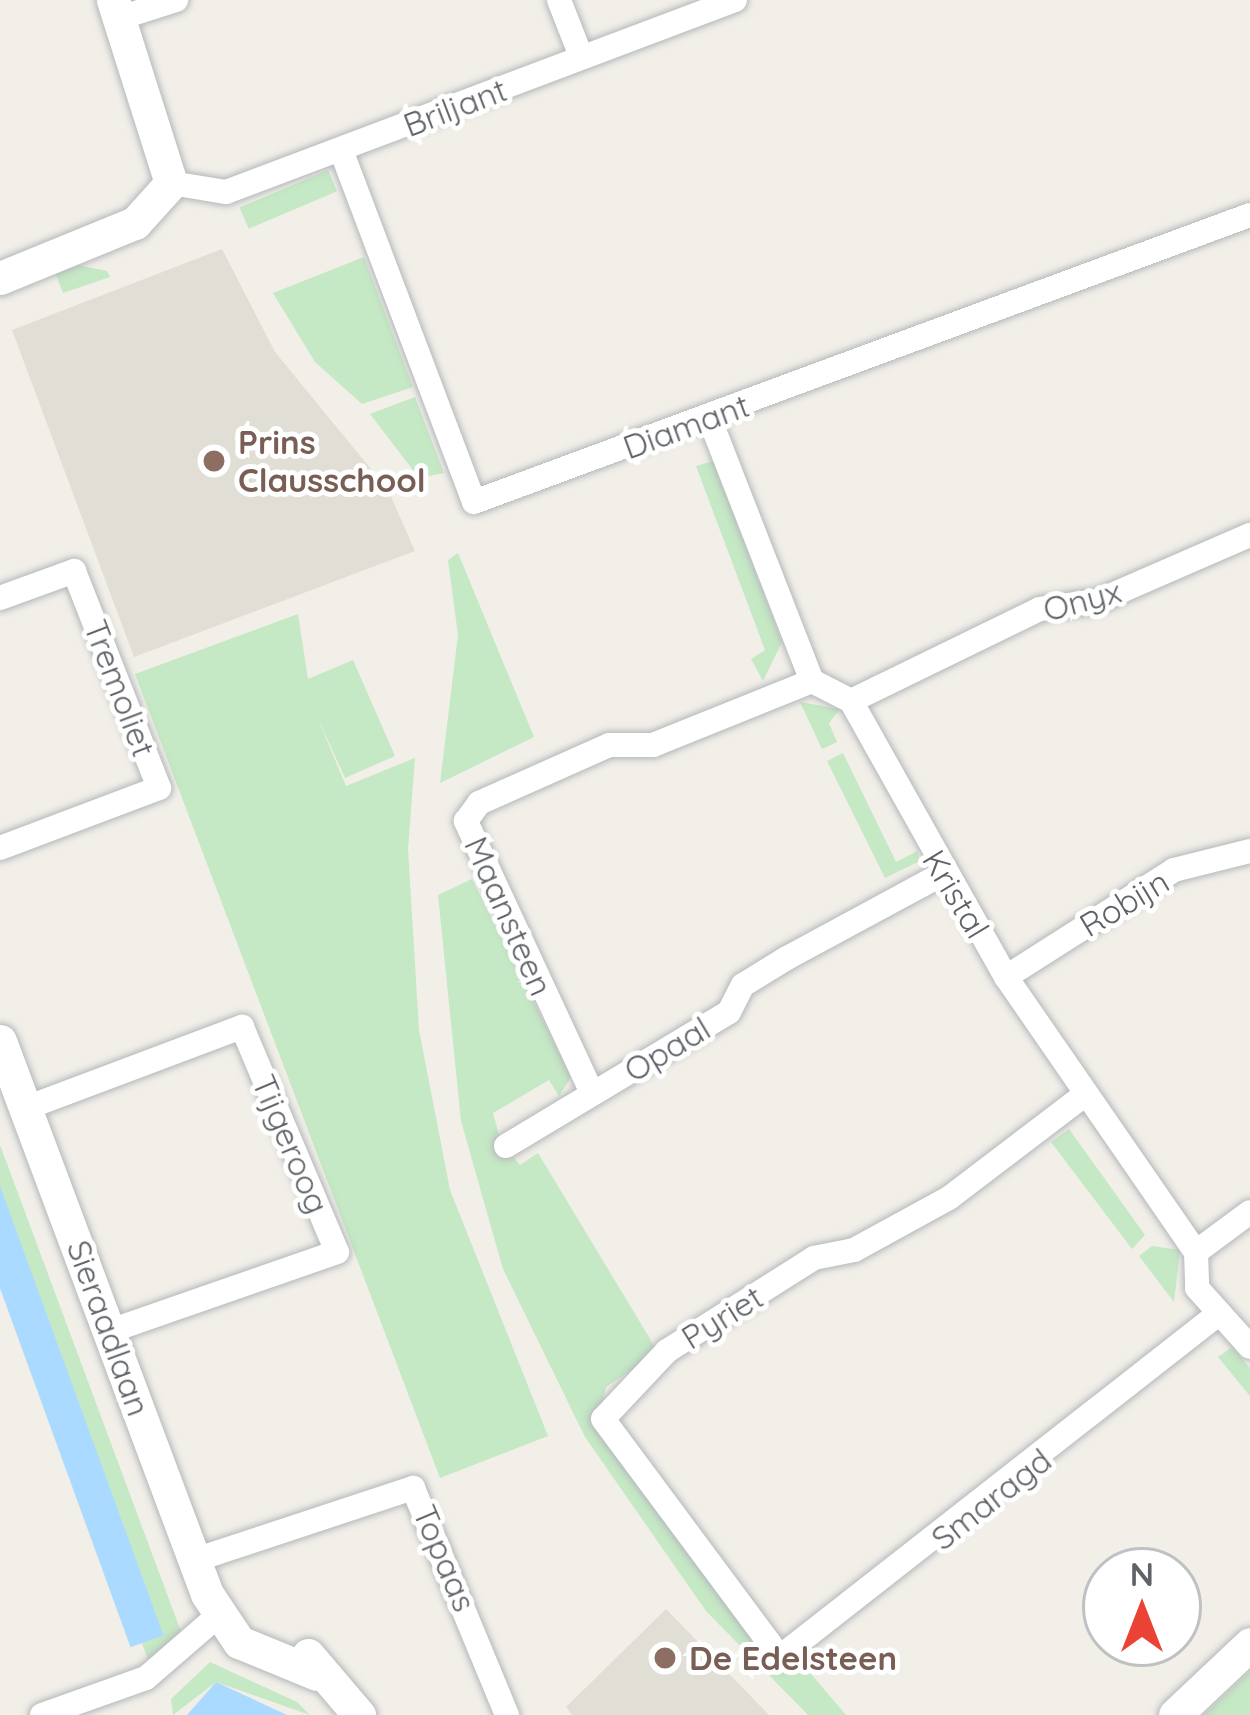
<!DOCTYPE html>
<style>
body{margin:0}
#map{position:relative;width:1250px;height:1715px;overflow:hidden;background:#f1efe8;font-family:Quicksand,sans-serif}
div>[style]{position:absolute}
[style*='--x']{left:calc(var(--x)*1px);top:calc(var(--y)*1px);width:calc(var(--w)*1px);rotate:calc(var(--a)*1deg)}
.education>*{inset:0;background:#e1ded6}
.green>*{inset:0;background:#c5e8c5;transform-origin:0 0}
.water>*{inset:0;background:#aadaff;transform-origin:0 0}
.roads{filter:drop-shadow(0 0 3px #b5b8bc) drop-shadow(0 0 3px #b5b8bc)}
.street>*{height:24px;margin:-12px;padding:0 12px;transform-origin:12px;border-radius:12px;background:#fff}
.secondary>*{height:33px;margin:-16.5px;padding:0 16.5px;transform-origin:16.5px;border-radius:16.5px;background:#fff}
.dots>*{width:33px;height:33px;translate:-50% -50%;box-sizing:border-box;border:6px solid #fff;border-radius:50%}
span{translate:-50% -50%;white-space:nowrap;text-align:center;line-height:1.15;-webkit-text-stroke:10px #fff;paint-order:stroke}
.street-label{font-size:33px;color:#5f6368}
.education-label{font-size:33px;color:#785e54;font-weight:700}
.left{translate:0 -50%;text-align:left}
.north{position:absolute;left:1082px;top:1547px;width:120px;height:120px;box-sizing:border-box;background:#fff;border:3px solid #bfc1c3;border-radius:50%;rotate:0deg;font-size:33px;font-weight:700;line-height:48px;text-align:center;color:#5f6368}
.north::after{content:'';display:block;margin:auto;width:42px;height:54px;background:#ea4335;clip-path:polygon(50% 0,100% 100%,50% 72%,0 100%)}
</style>
<div id="map">
<div class="education">
<i style="clip-path:polygon(222px 249px,275px 352px,388px 490px,415px 551px,134px 657px,12px 330px)"></i>
<i style="clip-path:polygon(666px 1609px,769px 1715px,572px 1715px,566px 1707px)"></i>
</div>
<div class="green">
<i style="left:328px;top:170px;width:23px;height:96px;rotate:67deg"></i>
<i style="clip-path:polygon(364px 257px,413px 387px,362px 404px,315px 362px,273px 293px)"></i>
<i style="clip-path:polygon(78px 265px,107px 271px,110px 277px,63px 293px,55px 272px)"></i>
<i style="clip-path:polygon(415px 397px,444px 473px,419px 478px,370px 414px)"></i>
<i style="clip-path:polygon(713px 461px,782px 642px,763px 681px,751px 659px,765px 650px,696px 466px)"></i>
<i style="clip-path:polygon(458px 553px,534px 737px,440px 783px,458px 635px,448px 560px)"></i>
<i style="clip-path:polygon(298px 614px,308px 679px,353px 660px,395px 756px,345px 778px,316px 714px,346px 786px,415px 758px,408px 849px,419px 1030px,450px 1190px,548px 1436px,440px 1478px,135px 674px)"></i>
<i style="clip-path:polygon(800px 702px,840px 709px,829px 723px,837px 742px,822px 749px)"></i>
<i style="clip-path:polygon(843px 753px,896px 862px,917px 851px,920px 861px,885px 878px,827px 761px)"></i>
<i style="clip-path:polygon(472px 879px,571px 1077px,559px 1096px,549px 1080px,493px 1113px,501px 1142px,520px 1165px,538px 1153px,658px 1352px,606px 1387px,596px 1431px,782px 1665px,800px 1661px,846px 1715px,808px 1715px,706px 1611px,585px 1437px,503px 1269px,461px 1121px,438px 895px)"></i>
<i style="clip-path:polygon(1069px 1129px,1145px 1235px,1132px 1249px,1051px 1142px)"></i>
<i style="clip-path:polygon(0 1145px,183px 1637px,150px 1665px,0 1258px)"></i>
<i style="clip-path:polygon(1152px 1246px,1180px 1250px,1174px 1302px,1139px 1256px)"></i>
<i style="clip-path:polygon(1232px 1347px,1250px 1368px,1250px 1396px,1218px 1357px)"></i>
<i style="clip-path:polygon(210px 1662px,297px 1702px,310px 1715px,216px 1682px,173px 1715px,171px 1699px)"></i>
<i style="clip-path:polygon(1250px 1671px,1250px 1715px,1204px 1715px)"></i>
</div>
<div class="water">
<i style="left:0;top:1186px;width:478px;height:35px;rotate:70deg"></i>
<i style="clip-path:polygon(216px 1682px,287px 1715px,187px 1715px)"></i>
</div>
<div class="roads">
<div class="street">
<i style="--x:559;--y:0;--w:60;--a:68.6"></i>
<i style="--x:120;--y:18;--w:59;--a:-17.8"></i>
<i style="--x:341;--y:150;--w:376;--a:69.3"></i>
<i style="--x:474;--y:502;--w:827;--a:-20.3"></i>
<i style="--x:171;--y:183;--w:56;--a:9.3"></i>
<i style="--x:226;--y:192;--w:544;--a:-20.67"></i>
<i style="--x:709;--y:417;--w:283;--a:68.7"></i>
<i style="--x:812;--y:681;--w:44;--a:27.1"></i>
<i style="--x:851;--y:701;--w:317;--a:60.7"></i>
<i style="--x:1006;--y:977;--w:334;--a:55.4"></i>
<i style="--x:1196;--y:1252;--w:36;--a:88"></i>
<i style="--x:1197;--y:1288;--w:79;--a:48.1"></i>
<i style="--x:0;--y:598;--w:79;--a:-20"></i>
<i style="--x:74;--y:571;--w:233;--a:68.6"></i>
<i style="--x:159;--y:788;--w:170;--a:159.3"></i>
<i style="--x:851;--y:701;--w:210;--a:-26"></i>
<i style="--x:1040;--y:609;--w:59;--a:-7.9"></i>
<i style="--x:1098;--y:601;--w:166;--a:-23.5"></i>
<i style="--x:1006;--y:977;--w:199;--a:-32.5"></i>
<i style="--x:1174;--y:870;--w:78;--a:-14"></i>
<i style="--x:592;--y:1093;--w:300;--a:-114.9"></i>
<i style="--x:466;--y:821;--w:22;--a:-54"></i>
<i style="--x:479;--y:803;--w:142;--a:-24"></i>
<i style="--x:609;--y:745;--w:44;--a:0"></i>
<i style="--x:653;--y:745;--w:171;--a:-21.9"></i>
<i style="--x:1083;--y:1096;--w:168;--a:142.7"></i>
<i style="--x:949;--y:1198;--w:108;--a:151.3"></i>
<i style="--x:854;--y:1250;--w:41;--a:168.7"></i>
<i style="--x:814;--y:1258;--w:174;--a:147.7"></i>
<i style="--x:667;--y:1351;--w:93;--a:133.3"></i>
<i style="--x:603;--y:1419;--w:297;--a:53.4"></i>
<i style="--x:780;--y:1657;--w:556;--a:-38.06"></i>
<i style="--x:26;--y:1108;--w:231;--a:-20.6"></i>
<i style="--x:242;--y:1027;--w:244;--a:67.1"></i>
<i style="--x:337;--y:1252;--w:240;--a:160.8"></i>
<i style="--x:506;--y:1146;--w:260;--a:-31"></i>
<i style="--x:729;--y:1012;--w:30;--a:-63"></i>
<i style="--x:743;--y:985;--w:52;--a:-31.5"></i>
<i style="--x:787;--y:958;--w:179;--a:-28.4"></i>
<i style="--x:1196;--y:1252;--w:67;--a:-36.5"></i>
<i style="--x:192;--y:1561;--w:233;--a:-18.3"></i>
<i style="--x:413;--y:1488;--w:246;--a:67.5"></i>
<i style="--x:42;--y:1715;--w:110;--a:-19.6"></i>
<i style="--x:146;--y:1678;--w:99;--a:-40.9"></i>
</div>
<div class="secondary">
<i style="--x:0;--y:278;--w:146;--a:-22.2"></i>
<i style="--x:135;--y:223;--w:54;--a:-48"></i>
<i style="--x:171;--y:183;--w:192;--a:-107.6"></i>
<i style="--x:0;--y:1041;--w:590;--a:69.48"></i>
<i style="--x:207;--y:1594;--w:58;--a:56.3"></i>
<i style="--x:239;--y:1642;--w:84;--a:22.3"></i>
<i style="--x:308;--y:1655;--w:79;--a:49.6"></i>
<i style="--x:1175;--y:1715;--w:103;--a:-43.4"></i>
</div>
</div>
<div class="dots">
<i style="left:214px;top:461px;background:#8d6e63"></i>
<i style="left:665px;top:1658px;background:#8d6e63"></i>
</div>
<div class="street-label">
<span style="left:455px;top:107px;rotate:-21deg">Briljant</span>
<span style="left:686px;top:426px;rotate:-20deg">Diamant</span>
<span style="left:1082px;top:600px;rotate:-15deg">Onyx</span>
<span style="left:120px;top:688px;rotate:69deg">Tremoliet</span>
<span style="left:956px;top:894px;rotate:59deg">Kristal</span>
<span style="left:1124px;top:903px;rotate:-31deg">Robijn</span>
<span style="left:509px;top:916px;rotate:66deg">Maansteen</span>
<span style="left:667px;top:1049px;rotate:-31deg">Opaal</span>
<span style="left:291px;top:1144px;rotate:67deg">Tijgeroog</span>
<span style="left:722px;top:1317px;rotate:-32deg">Pyriet</span>
<span style="left:109px;top:1328px;rotate:70deg">Sieraadlaan</span>
<span style="left:991px;top:1499px;rotate:-38deg">Smaragd</span>
<span style="left:445px;top:1558px;rotate:67deg">Topaas</span>
</div>
<div class="education-label">
<span class="left" style="left:238px;top:461px">Prins<br>Clausschool</span>
<span class="left" style="left:689px;top:1658px">De Edelsteen</span>
</div>
<div class="north">N</div>
</div>
